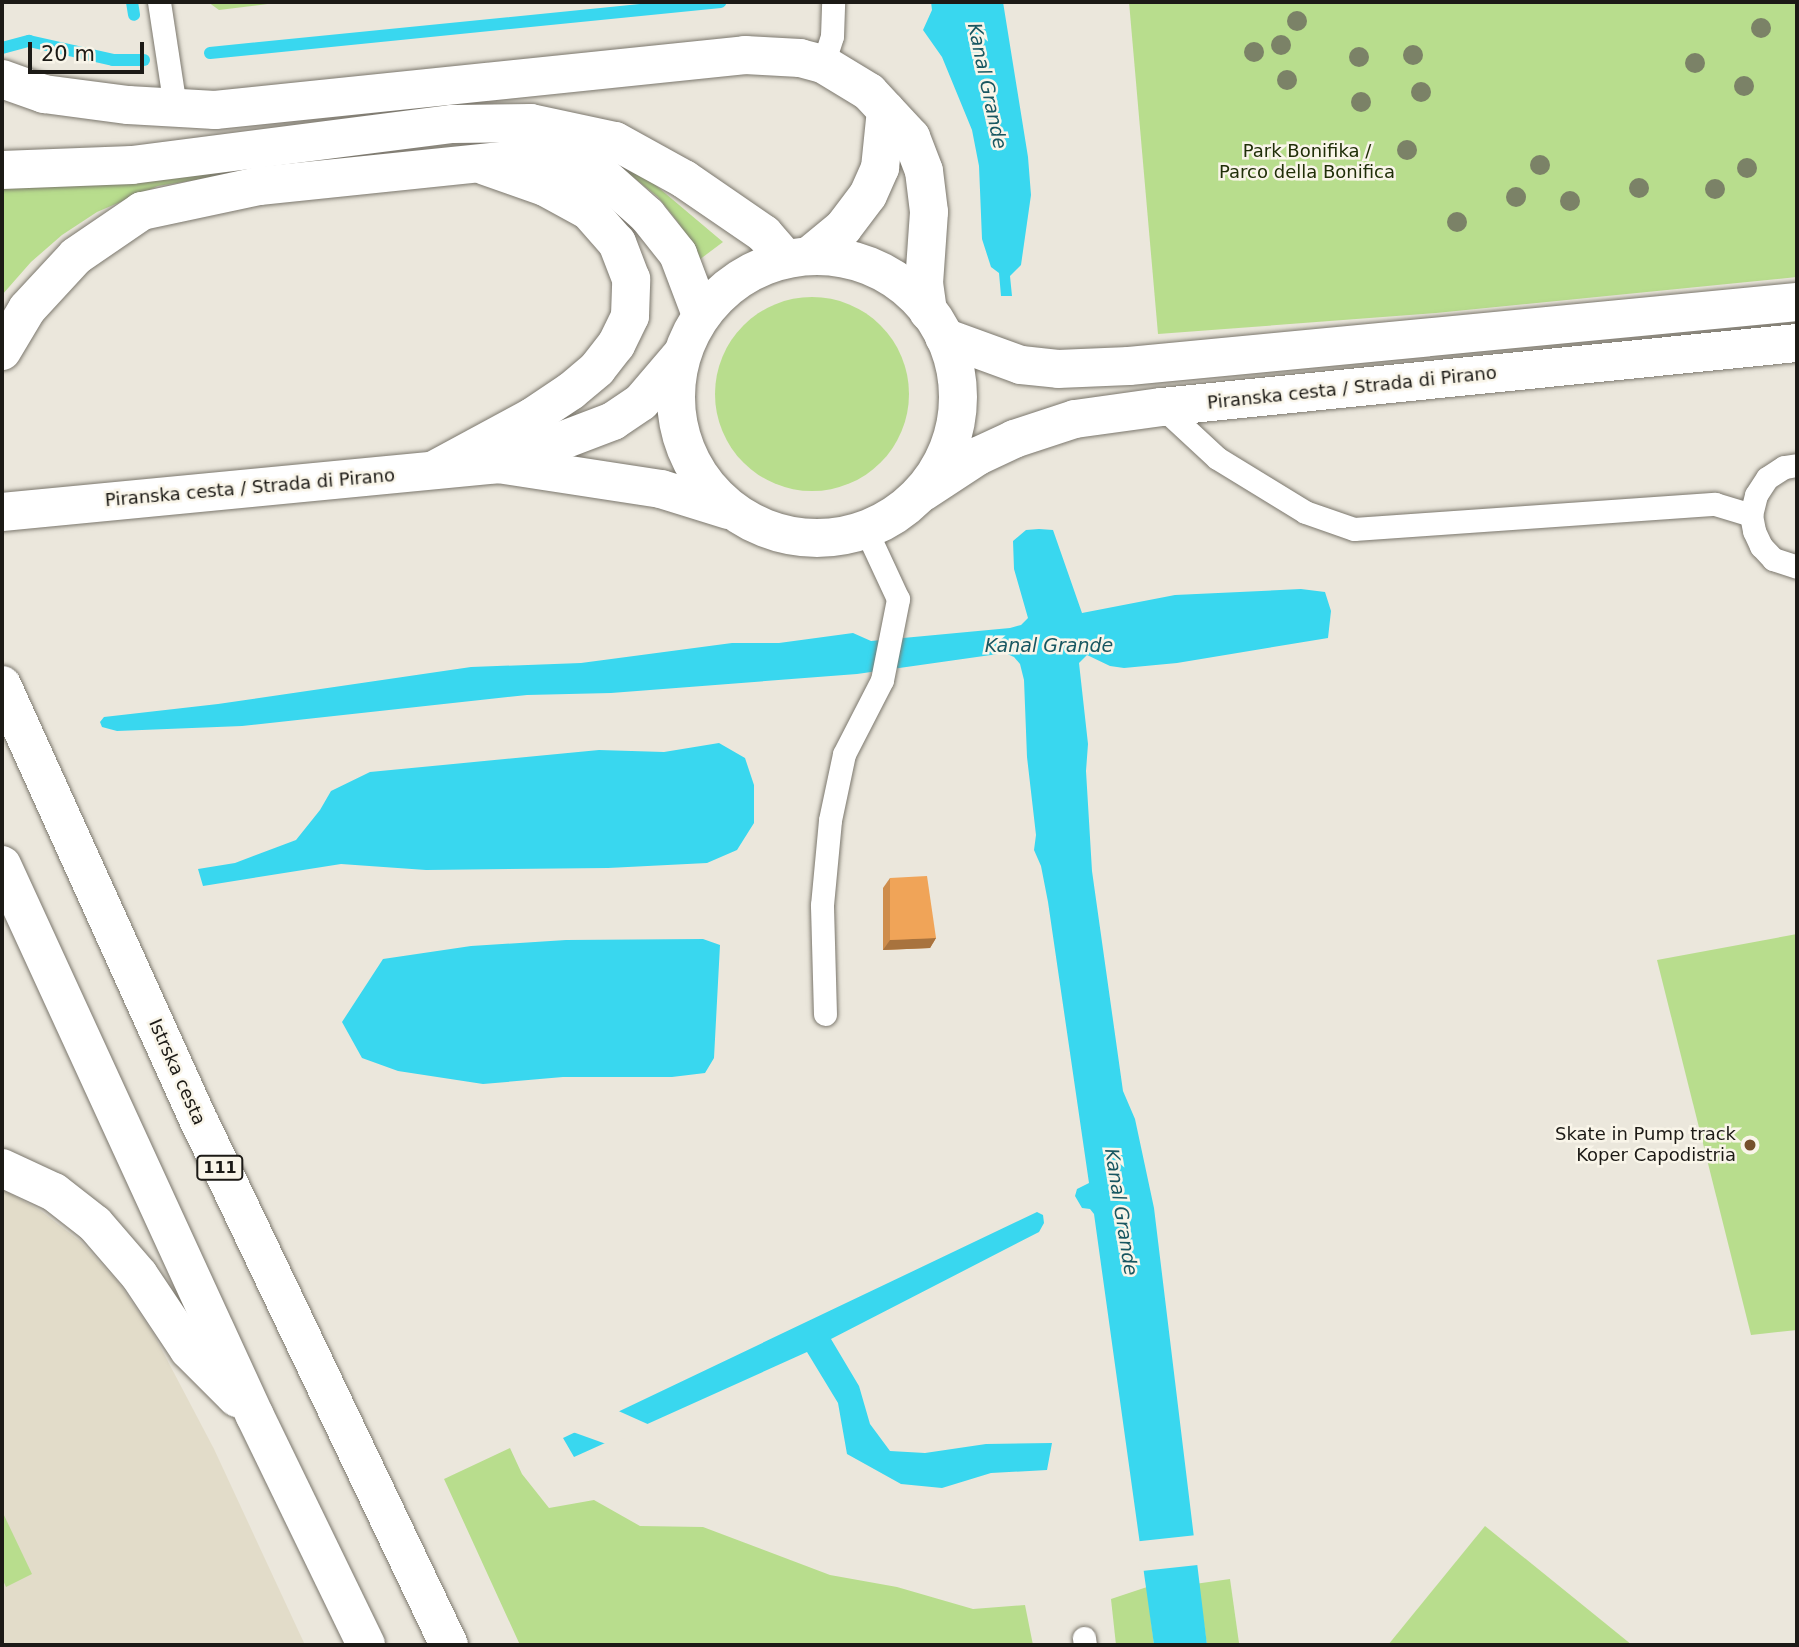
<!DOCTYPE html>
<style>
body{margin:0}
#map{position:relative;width:1799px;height:1647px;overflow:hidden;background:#ebe7dc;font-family:"DejaVu Sans",sans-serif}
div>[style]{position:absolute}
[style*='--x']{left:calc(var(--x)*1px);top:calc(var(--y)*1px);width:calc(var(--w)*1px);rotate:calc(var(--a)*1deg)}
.built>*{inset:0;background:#e2dcc9}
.green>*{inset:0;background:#b8dd8d;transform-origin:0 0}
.round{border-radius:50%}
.water>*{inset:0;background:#39d7ef}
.pier>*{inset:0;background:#ebe7dc;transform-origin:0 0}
.stream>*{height:12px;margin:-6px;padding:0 6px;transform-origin:6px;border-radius:6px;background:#39d7ef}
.roads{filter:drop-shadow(0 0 2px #7b776d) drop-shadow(0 0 2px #7b776d)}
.lane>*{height:23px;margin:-11.5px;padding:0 11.5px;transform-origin:11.5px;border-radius:11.5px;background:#fff}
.secondary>*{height:38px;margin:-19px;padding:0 19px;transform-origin:19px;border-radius:19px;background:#fff}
.secondary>.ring{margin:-19px;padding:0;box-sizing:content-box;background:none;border:38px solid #fff;border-radius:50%}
.highway>*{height:38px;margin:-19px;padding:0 19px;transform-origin:19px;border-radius:19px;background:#fff}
.trees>*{width:20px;height:20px;margin:-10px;border-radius:50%;background:#7b8267}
.wall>*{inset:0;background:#ce8d4c}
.shaded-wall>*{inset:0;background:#a8733e}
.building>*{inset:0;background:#f0a458}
.dots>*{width:19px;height:19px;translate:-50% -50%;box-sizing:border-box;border:4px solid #f9f5e9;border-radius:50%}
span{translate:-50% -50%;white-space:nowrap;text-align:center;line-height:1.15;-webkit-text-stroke:5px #f9f5e9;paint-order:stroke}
.shield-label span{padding:2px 5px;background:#f9f5e9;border:2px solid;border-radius:5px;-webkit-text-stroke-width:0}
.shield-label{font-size:16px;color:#1c1a16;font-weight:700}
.park-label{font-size:18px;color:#202f08}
.street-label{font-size:18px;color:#1c1a16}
.poi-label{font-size:18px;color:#1c1a16}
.right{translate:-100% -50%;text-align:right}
.water-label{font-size:19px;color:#185761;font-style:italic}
.frame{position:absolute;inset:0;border:4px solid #1c1a16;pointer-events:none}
.scale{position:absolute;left:28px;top:42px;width:116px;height:32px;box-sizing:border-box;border:4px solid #1c1a16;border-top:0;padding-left:9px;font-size:21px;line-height:24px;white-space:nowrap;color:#1c1a16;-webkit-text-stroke:5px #f9f5e9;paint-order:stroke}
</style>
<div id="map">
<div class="built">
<i style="clip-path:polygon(2px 1189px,41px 1211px,81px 1242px,118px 1282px,153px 1333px,214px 1449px,305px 1645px,2px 1645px)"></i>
</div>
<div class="green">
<i style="clip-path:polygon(208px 2px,283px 2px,219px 10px)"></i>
<i style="clip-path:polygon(1129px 2px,1797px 2px,1797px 277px,1436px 313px,1158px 334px)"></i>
<i style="clip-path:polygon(474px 134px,540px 136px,603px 151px,653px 183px,723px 242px,699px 260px,678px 222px,658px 197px,632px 176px,594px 157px,557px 146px,517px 141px,453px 142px,378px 150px,158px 186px,97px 212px,62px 235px,31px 262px,2px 295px,2px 186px,31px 187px,182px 174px,354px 147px)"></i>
<i class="round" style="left:715px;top:297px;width:194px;height:194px"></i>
<i style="clip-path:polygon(1797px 934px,1797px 1330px,1751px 1335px,1657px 960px)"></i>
<i style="clip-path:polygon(510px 1448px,522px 1474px,549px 1508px,594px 1500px,640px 1526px,703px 1527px,830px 1575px,897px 1587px,973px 1609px,1025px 1605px,1033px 1645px,520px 1645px,444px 1479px)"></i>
<i style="clip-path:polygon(2px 1511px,32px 1574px,6px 1587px,2px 1578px)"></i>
<i style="clip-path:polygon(1485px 1526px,1632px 1645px,1388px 1645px)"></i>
<i style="left:1230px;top:1579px;width:67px;height:32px;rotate:82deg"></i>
<i style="clip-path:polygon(1147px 1587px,1154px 1645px,1116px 1645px,1111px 1599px)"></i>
</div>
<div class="water">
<i style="clip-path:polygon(931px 2px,1003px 2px,1028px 157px,1031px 195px,1021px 265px,1010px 276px,1012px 296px,1001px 296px,999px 273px,991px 267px,982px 239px,979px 166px,972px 130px,942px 57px,923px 30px,932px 10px)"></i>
<i style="clip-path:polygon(1039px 529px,1053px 530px,1082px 613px,1175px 595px,1301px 589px,1325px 592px,1331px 611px,1328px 638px,1177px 663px,1124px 668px,1110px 666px,1087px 655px,1079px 663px,1088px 744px,1086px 771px,1092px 871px,1123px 1091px,1135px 1119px,1154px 1208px,1207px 1645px,1154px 1645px,1094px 1214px,1090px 1209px,1082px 1208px,1075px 1196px,1077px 1189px,1089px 1183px,1048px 902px,1041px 866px,1034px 850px,1036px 835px,1027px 757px,1024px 680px,1020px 664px,1014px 657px,1005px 653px,857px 674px,611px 693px,527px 695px,242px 726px,117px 731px,102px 727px,100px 722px,104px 717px,218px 704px,471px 667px,581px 663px,732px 643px,779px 643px,853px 633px,871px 641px,1010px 628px,1021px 625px,1028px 618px,1014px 569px,1013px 541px,1026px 530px)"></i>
<i style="clip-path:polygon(719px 743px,745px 758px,754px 785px,754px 823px,737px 850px,707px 863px,608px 868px,426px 870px,341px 864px,203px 886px,198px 869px,235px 863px,296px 840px,320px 810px,331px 791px,370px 772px,599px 750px,664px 752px)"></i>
<i style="clip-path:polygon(703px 939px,720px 945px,714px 1058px,705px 1073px,672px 1077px,563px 1077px,483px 1084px,398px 1071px,362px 1058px,342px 1022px,383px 959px,471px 946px,566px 940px)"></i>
<i style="clip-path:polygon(1037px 1212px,1043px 1215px,1044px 1223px,1039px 1232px,831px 1339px,859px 1386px,870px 1424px,890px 1451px,925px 1453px,986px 1444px,1052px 1443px,1047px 1470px,991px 1473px,942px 1488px,901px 1484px,847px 1454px,838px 1403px,807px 1352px,574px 1457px,563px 1438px)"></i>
</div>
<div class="pier">
<i style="clip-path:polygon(614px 1409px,652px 1426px,609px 1445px,570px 1431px)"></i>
<i style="left:1197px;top:1535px;width:30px;height:61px;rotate:84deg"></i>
</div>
<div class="stream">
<i style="--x:132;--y:2;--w:13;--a:81"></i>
<i style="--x:2;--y:48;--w:28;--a:-15"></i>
<i style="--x:29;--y:41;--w:86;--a:12.7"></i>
<i style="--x:113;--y:60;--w:31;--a:0"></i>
<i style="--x:210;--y:53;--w:513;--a:-5.71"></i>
</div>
<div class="roads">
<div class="lane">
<i style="--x:159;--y:2;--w:106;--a:81.3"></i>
<i style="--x:823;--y:64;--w:29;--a:-72"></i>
<i style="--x:832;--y:36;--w:34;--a:-88"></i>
<i style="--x:1162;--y:407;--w:75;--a:42.8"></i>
<i style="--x:1217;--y:458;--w:103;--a:31.5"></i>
<i style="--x:1305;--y:512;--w:52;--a:19.1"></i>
<i style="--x:1354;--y:529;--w:362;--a:-4"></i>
<i style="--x:1715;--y:504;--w:38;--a:17"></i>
<i style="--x:1797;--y:465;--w:13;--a:171"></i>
<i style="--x:1784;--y:467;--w:20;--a:147"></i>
<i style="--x:1767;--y:478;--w:20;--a:123"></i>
<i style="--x:1756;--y:495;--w:21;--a:104"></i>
<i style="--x:1751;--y:515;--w:16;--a:79"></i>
<i style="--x:1754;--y:531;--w:17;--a:65"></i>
<i style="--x:1761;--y:546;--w:18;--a:47"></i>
<i style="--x:1773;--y:559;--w:25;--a:18"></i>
<i style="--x:825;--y:1014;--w:109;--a:-91.6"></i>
<i style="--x:822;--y:905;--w:85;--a:-84.6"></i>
<i style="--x:830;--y:820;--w:67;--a:-78"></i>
<i style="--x:844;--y:754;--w:83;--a:-62.8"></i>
<i style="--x:882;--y:680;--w:83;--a:-78.8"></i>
<i style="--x:898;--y:599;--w:76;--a:-114.9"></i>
<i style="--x:1084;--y:1638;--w:7;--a:82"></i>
</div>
<div class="secondary">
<i style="--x:2;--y:79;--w:45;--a:19.7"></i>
<i style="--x:44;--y:94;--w:85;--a:7.5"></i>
<i style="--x:128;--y:105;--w:87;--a:3.3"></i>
<i style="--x:215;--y:110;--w:533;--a:-5.92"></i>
<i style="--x:745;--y:55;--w:55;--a:3.1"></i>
<i style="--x:800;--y:58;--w:24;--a:15"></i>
<i style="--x:823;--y:64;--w:54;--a:31.3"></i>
<i style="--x:869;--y:92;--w:62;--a:47"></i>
<i style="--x:911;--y:137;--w:36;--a:69"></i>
<i style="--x:924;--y:171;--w:41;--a:83"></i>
<i style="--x:929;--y:212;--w:71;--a:94"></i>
<i style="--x:924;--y:283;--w:29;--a:82"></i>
<i style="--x:809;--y:256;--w:44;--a:-39.5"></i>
<i style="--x:843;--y:228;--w:41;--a:-52.9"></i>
<i style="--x:868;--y:195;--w:30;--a:-66"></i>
<i style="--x:880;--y:168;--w:58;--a:-84.1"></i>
<i class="ring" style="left:676px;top:256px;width:244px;height:244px"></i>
<i style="--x:944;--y:337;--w:82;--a:20"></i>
<i style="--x:1021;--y:365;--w:37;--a:6"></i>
<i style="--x:1058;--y:369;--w:71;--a:-2.4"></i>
<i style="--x:1129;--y:366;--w:671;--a:-5.47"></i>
<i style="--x:503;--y:463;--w:118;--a:-20.9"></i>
<i style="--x:613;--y:421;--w:34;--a:-34"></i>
<i style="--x:641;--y:402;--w:63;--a:-49.5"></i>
<i style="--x:923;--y:492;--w:66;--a:-33.2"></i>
<i style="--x:978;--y:456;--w:40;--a:-25"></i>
<i style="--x:1014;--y:439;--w:64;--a:-18.2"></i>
<i style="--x:1075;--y:419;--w:88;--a:-7.9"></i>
<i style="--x:1162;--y:407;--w:638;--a:-5.76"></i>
<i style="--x:2;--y:512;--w:498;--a:-5.5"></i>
<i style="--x:498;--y:464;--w:165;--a:8.7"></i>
<i style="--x:661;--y:489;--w:70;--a:17.4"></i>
</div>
<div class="highway">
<i style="--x:2;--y:170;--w:130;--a:-2.2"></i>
<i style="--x:132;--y:165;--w:323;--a:-7.3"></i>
<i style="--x:452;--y:124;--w:79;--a:-0.7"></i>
<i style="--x:531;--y:123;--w:86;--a:12.1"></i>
<i style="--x:615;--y:141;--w:79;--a:28.8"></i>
<i style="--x:684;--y:179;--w:97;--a:34.5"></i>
<i style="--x:764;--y:234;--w:33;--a:49"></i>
<i style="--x:2;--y:351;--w:49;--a:-59.2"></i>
<i style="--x:27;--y:309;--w:72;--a:-47.2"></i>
<i style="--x:76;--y:256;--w:80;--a:-34.3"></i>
<i style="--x:142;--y:211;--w:120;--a:-12.1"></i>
<i style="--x:259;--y:186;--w:290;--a:-5.9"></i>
<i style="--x:547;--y:156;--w:59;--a:19.7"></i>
<i style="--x:603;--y:176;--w:59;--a:41.6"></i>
<i style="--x:647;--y:215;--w:50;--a:51.5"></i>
<i style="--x:678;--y:254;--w:65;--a:69.3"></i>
<i style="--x:434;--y:470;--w:111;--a:-28.4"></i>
<i style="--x:532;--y:417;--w:47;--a:-33.7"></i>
<i style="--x:571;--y:391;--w:34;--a:-40"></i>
<i style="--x:597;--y:369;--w:31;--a:-52"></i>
<i style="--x:616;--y:345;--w:32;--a:-64"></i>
<i style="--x:630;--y:316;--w:37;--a:-88"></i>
<i style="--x:631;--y:279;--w:39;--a:-111"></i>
<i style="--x:617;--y:243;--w:43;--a:-131.2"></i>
<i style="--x:589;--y:211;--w:50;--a:-151.4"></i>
<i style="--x:545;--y:187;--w:64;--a:-160.7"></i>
<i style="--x:2;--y:685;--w:483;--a:65.7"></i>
<i style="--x:201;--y:1125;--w:576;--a:64.5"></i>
<i style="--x:2;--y:865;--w:606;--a:65.34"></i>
<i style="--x:255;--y:1416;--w:254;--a:64.1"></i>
<i style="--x:2;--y:1168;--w:57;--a:24.8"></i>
<i style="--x:54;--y:1192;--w:52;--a:38"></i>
<i style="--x:95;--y:1224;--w:67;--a:49.2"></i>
<i style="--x:139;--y:1275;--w:90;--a:56.3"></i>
<i style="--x:189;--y:1350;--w:68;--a:45"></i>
</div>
</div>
<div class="trees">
<i style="left:1297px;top:21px"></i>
<i style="left:1761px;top:28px"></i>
<i style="left:1281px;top:45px"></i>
<i style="left:1254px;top:52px"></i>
<i style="left:1413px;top:55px"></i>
<i style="left:1359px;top:57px"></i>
<i style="left:1695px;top:63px"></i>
<i style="left:1287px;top:80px"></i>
<i style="left:1744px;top:86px"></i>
<i style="left:1421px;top:92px"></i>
<i style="left:1361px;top:102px"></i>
<i style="left:1407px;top:150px"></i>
<i style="left:1540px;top:165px"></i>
<i style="left:1747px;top:168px"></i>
<i style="left:1639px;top:188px"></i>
<i style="left:1715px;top:189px"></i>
<i style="left:1516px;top:197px"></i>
<i style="left:1570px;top:201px"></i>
<i style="left:1457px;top:222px"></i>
</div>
<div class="wall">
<i style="clip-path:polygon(890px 878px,936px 938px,930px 948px,883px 950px,883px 888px)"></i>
</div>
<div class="shaded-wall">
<i style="clip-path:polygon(936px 938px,930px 948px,883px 950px,890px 940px)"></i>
</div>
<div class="building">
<i style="clip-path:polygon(927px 876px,936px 938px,890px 940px,890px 878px)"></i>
</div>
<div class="dots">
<i style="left:1750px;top:1145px;background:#75502b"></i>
</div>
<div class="shield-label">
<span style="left:220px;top:1168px">111</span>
</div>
<div class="park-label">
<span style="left:1307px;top:162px">Park Bonifika /<br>Parco della Bonifica</span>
</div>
<div class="street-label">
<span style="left:1352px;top:388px;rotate:-6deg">Piranska cesta / Strada di Pirano</span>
<span style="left:250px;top:488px;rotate:-5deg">Piranska cesta / Strada di Pirano</span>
<span style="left:177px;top:1072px;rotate:66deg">Istrska cesta</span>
</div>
<div class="poi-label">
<span class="right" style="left:1736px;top:1145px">Skate in Pump track<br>Koper Capodistria</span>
</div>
<div class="water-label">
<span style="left:987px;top:86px;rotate:78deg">Kanal Grande</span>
<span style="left:1049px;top:646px">Kanal Grande</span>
<span style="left:1121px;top:1212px;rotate:81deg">Kanal Grande</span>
</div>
<div class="frame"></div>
<div class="scale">20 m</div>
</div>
